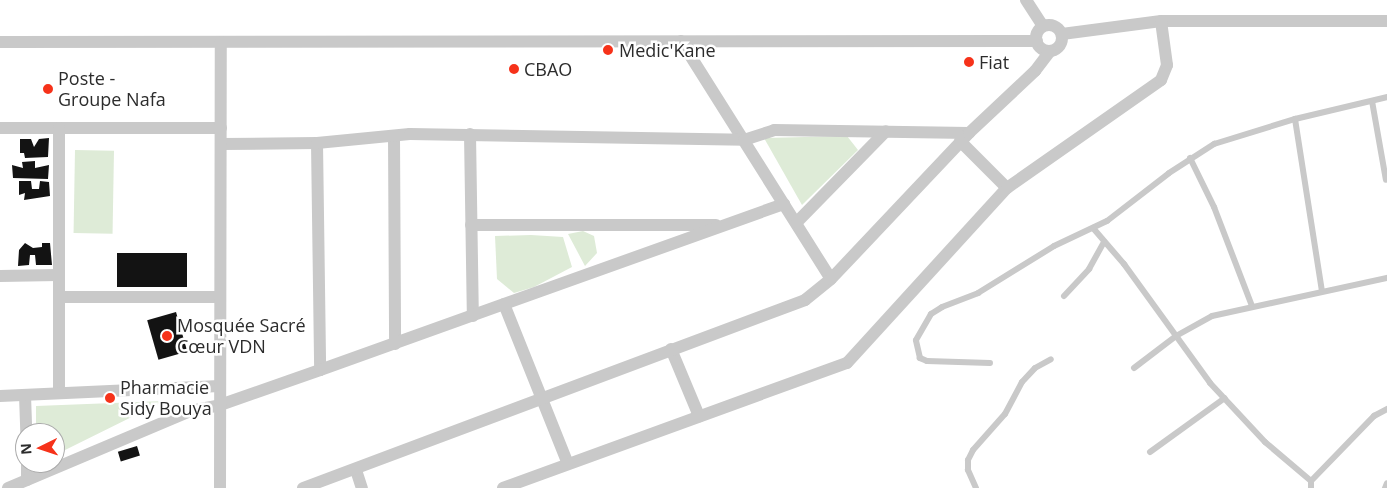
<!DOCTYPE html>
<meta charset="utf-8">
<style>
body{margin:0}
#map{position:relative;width:1387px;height:488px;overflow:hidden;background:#fff;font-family:"Open Sans",sans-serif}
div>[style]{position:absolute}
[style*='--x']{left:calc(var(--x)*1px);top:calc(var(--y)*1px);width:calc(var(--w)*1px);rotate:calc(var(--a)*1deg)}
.green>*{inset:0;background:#deebd7;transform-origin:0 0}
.building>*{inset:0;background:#131313;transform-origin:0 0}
.service>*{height:6px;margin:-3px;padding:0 3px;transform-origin:3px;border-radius:3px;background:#c9c9c9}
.minor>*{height:12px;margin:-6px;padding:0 6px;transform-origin:6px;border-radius:6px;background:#c9c9c9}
.minor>.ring{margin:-6px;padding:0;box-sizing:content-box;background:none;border:12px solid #c9c9c9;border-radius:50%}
.dots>*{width:14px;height:14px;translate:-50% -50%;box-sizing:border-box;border:2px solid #fff;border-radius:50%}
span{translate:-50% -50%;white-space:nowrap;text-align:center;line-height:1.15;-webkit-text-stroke:5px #fff;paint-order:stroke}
.poi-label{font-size:18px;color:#2c2c2c}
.left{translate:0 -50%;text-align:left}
.north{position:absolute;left:15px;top:423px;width:50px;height:50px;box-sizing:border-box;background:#fff;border:1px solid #ababab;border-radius:50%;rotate:266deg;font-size:14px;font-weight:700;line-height:20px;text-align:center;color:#2c2c2c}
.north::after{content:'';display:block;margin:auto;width:18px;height:22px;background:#f6321a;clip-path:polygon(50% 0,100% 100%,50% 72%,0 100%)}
</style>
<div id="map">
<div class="green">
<i style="clip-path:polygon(847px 136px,858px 150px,802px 205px,764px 138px)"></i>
<i style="left:75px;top:150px;width:39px;height:83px;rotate:1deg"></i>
<i style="clip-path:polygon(583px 231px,594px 236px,597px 253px,585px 266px,568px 234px)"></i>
<i style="clip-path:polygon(531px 235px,563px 237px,572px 267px,534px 287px,514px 293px,497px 279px,495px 236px)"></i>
<i style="clip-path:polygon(164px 401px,55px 455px,55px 433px,36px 433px,36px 406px)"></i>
</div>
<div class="building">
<i style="clip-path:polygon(49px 138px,48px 157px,25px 158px,24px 153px,20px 153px,20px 139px,31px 139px,34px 147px,39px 139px)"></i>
<i style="clip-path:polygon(35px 161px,35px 168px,49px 165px,48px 179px,13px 178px,12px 165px,23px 168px,22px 162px)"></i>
<i style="clip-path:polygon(19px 181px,31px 181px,32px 189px,39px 189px,40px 181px,49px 182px,50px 196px,24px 200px,25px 193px,19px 195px)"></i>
<i style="clip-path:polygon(25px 243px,33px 248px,42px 247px,42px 243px,50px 243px,52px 265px,36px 265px,35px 255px,30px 255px,29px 265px,18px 266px,19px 250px)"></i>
<i style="left:187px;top:253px;width:34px;height:70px;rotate:90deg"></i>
<i style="left:176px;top:312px;width:41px;height:30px;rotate:74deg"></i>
<i style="left:137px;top:446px;width:10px;height:20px;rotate:73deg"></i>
</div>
<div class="service">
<i style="--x:1372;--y:101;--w:80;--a:80"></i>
<i style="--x:1295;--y:119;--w:174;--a:81.1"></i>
<i style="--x:1190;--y:158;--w:55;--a:63.9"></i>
<i style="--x:1214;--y:207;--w:106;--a:69"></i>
<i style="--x:1093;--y:228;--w:48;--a:49.3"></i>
<i style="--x:1124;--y:264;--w:147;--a:54.1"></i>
<i style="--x:1210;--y:383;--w:81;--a:47"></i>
<i style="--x:1265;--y:442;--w:60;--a:40.3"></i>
<i style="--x:1064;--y:296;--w:37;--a:-47"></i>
<i style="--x:1089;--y:269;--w:31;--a:-61"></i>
<i style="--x:990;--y:363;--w:63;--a:-178.2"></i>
<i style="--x:927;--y:361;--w:8;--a:-157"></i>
<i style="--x:920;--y:358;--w:18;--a:-103"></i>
<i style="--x:916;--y:340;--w:30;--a:-60"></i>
<i style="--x:931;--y:314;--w:13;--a:-32"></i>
<i style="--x:942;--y:307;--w:39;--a:-21"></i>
<i style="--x:978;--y:293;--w:89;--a:-31.7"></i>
<i style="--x:1054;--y:246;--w:59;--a:-25.3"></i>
<i style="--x:1107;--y:221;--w:78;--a:-37.7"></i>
<i style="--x:1169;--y:173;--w:54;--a:-32.8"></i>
<i style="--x:1214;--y:144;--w:85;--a:-17.2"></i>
<i style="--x:1295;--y:119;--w:95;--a:-13.4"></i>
<i style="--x:1134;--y:368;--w:53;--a:-37.3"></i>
<i style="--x:1176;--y:336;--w:41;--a:-29.1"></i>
<i style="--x:1212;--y:316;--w:179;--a:-12.3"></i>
<i style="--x:1150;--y:452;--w:92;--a:-35.8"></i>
<i style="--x:976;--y:488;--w:20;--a:-114"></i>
<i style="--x:968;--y:470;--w:10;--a:-90"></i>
<i style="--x:968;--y:460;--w:11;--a:-63"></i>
<i style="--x:973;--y:450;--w:48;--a:-48.4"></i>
<i style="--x:1005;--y:414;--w:36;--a:-62"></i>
<i style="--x:1022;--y:382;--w:19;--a:-47"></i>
<i style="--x:1035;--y:368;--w:18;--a:-29"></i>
<i style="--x:1311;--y:488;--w:7;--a:-90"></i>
<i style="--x:1311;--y:481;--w:91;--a:-45.9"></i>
<i style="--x:1374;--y:416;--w:15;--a:-28"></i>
<i style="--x:1385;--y:488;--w:5;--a:-68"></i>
</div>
<div class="minor">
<i style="--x:1026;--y:0;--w:31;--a:57"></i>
<i class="ring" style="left:1036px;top:25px;width:14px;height:14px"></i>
<i style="--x:1062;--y:34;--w:100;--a:-7.5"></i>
<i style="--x:1161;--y:21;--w:226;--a:0"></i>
<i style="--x:681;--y:41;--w:281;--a:57.8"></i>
<i style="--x:0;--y:42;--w:1037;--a:-0.06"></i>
<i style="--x:0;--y:128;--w:221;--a:0"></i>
<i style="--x:470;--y:134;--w:182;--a:89.1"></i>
<i style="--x:394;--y:136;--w:208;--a:89.7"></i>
<i style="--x:960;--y:141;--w:66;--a:45"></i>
<i style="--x:317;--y:143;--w:227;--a:89.2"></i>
<i style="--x:221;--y:144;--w:96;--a:-0.6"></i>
<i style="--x:317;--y:143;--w:93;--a:-5.5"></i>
<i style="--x:410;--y:134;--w:334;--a:1"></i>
<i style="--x:744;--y:140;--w:32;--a:-18"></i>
<i style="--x:774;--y:130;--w:195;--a:0.9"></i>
<i style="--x:797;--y:222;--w:127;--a:-45.6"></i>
<i style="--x:471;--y:225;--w:245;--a:0"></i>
<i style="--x:0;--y:276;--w:58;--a:-1"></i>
<i style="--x:59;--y:297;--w:161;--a:0"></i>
<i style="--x:504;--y:304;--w:172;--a:68.2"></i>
<i style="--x:671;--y:349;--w:73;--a:67.3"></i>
<i style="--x:59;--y:393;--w:265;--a:-90"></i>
<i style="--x:25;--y:395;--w:38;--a:88"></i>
<i style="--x:0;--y:396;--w:220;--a:-2.6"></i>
<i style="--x:27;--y:463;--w:17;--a:90"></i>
<i style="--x:356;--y:470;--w:19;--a:72"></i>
<i style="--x:8;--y:488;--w:198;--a:-22.9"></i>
<i style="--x:190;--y:411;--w:31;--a:-11"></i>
<i style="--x:220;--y:405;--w:106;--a:-19.3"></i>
<i style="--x:320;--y:370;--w:493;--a:-19.7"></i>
<i style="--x:220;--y:488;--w:446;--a:-89.9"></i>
<i style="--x:303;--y:488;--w:536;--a:-20.53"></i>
<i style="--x:805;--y:300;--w:33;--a:-39"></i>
<i style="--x:831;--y:279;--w:201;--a:-46.6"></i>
<i style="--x:969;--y:133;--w:91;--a:-43.2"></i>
<i style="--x:1035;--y:71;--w:25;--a:-53"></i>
<i style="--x:503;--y:488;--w:366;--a:-20"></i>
<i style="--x:847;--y:363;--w:237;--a:-47.6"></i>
<i style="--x:1007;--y:188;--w:188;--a:-35"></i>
<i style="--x:1161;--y:80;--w:16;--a:-68"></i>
<i style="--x:1167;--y:65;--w:44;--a:-97.8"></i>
</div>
<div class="dots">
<i style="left:608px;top:50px;background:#f6321a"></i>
<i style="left:969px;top:62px;background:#f6321a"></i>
<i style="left:514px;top:69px;background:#f6321a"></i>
<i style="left:48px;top:89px;background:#f6321a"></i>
<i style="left:167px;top:336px;background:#f6321a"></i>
<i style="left:110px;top:398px;background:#f6321a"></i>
</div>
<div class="poi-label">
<span class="left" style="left:619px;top:50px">Medic'Kane</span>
<span class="left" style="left:979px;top:62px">Fiat</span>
<span class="left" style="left:524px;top:69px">CBAO</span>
<span class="left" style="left:58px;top:89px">Poste -<br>Groupe Nafa</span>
<span class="left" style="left:177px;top:336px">Mosquée Sacré<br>Cœur VDN</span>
<span class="left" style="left:120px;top:398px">Pharmacie<br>Sidy Bouya</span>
</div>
<div class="north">N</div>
</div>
